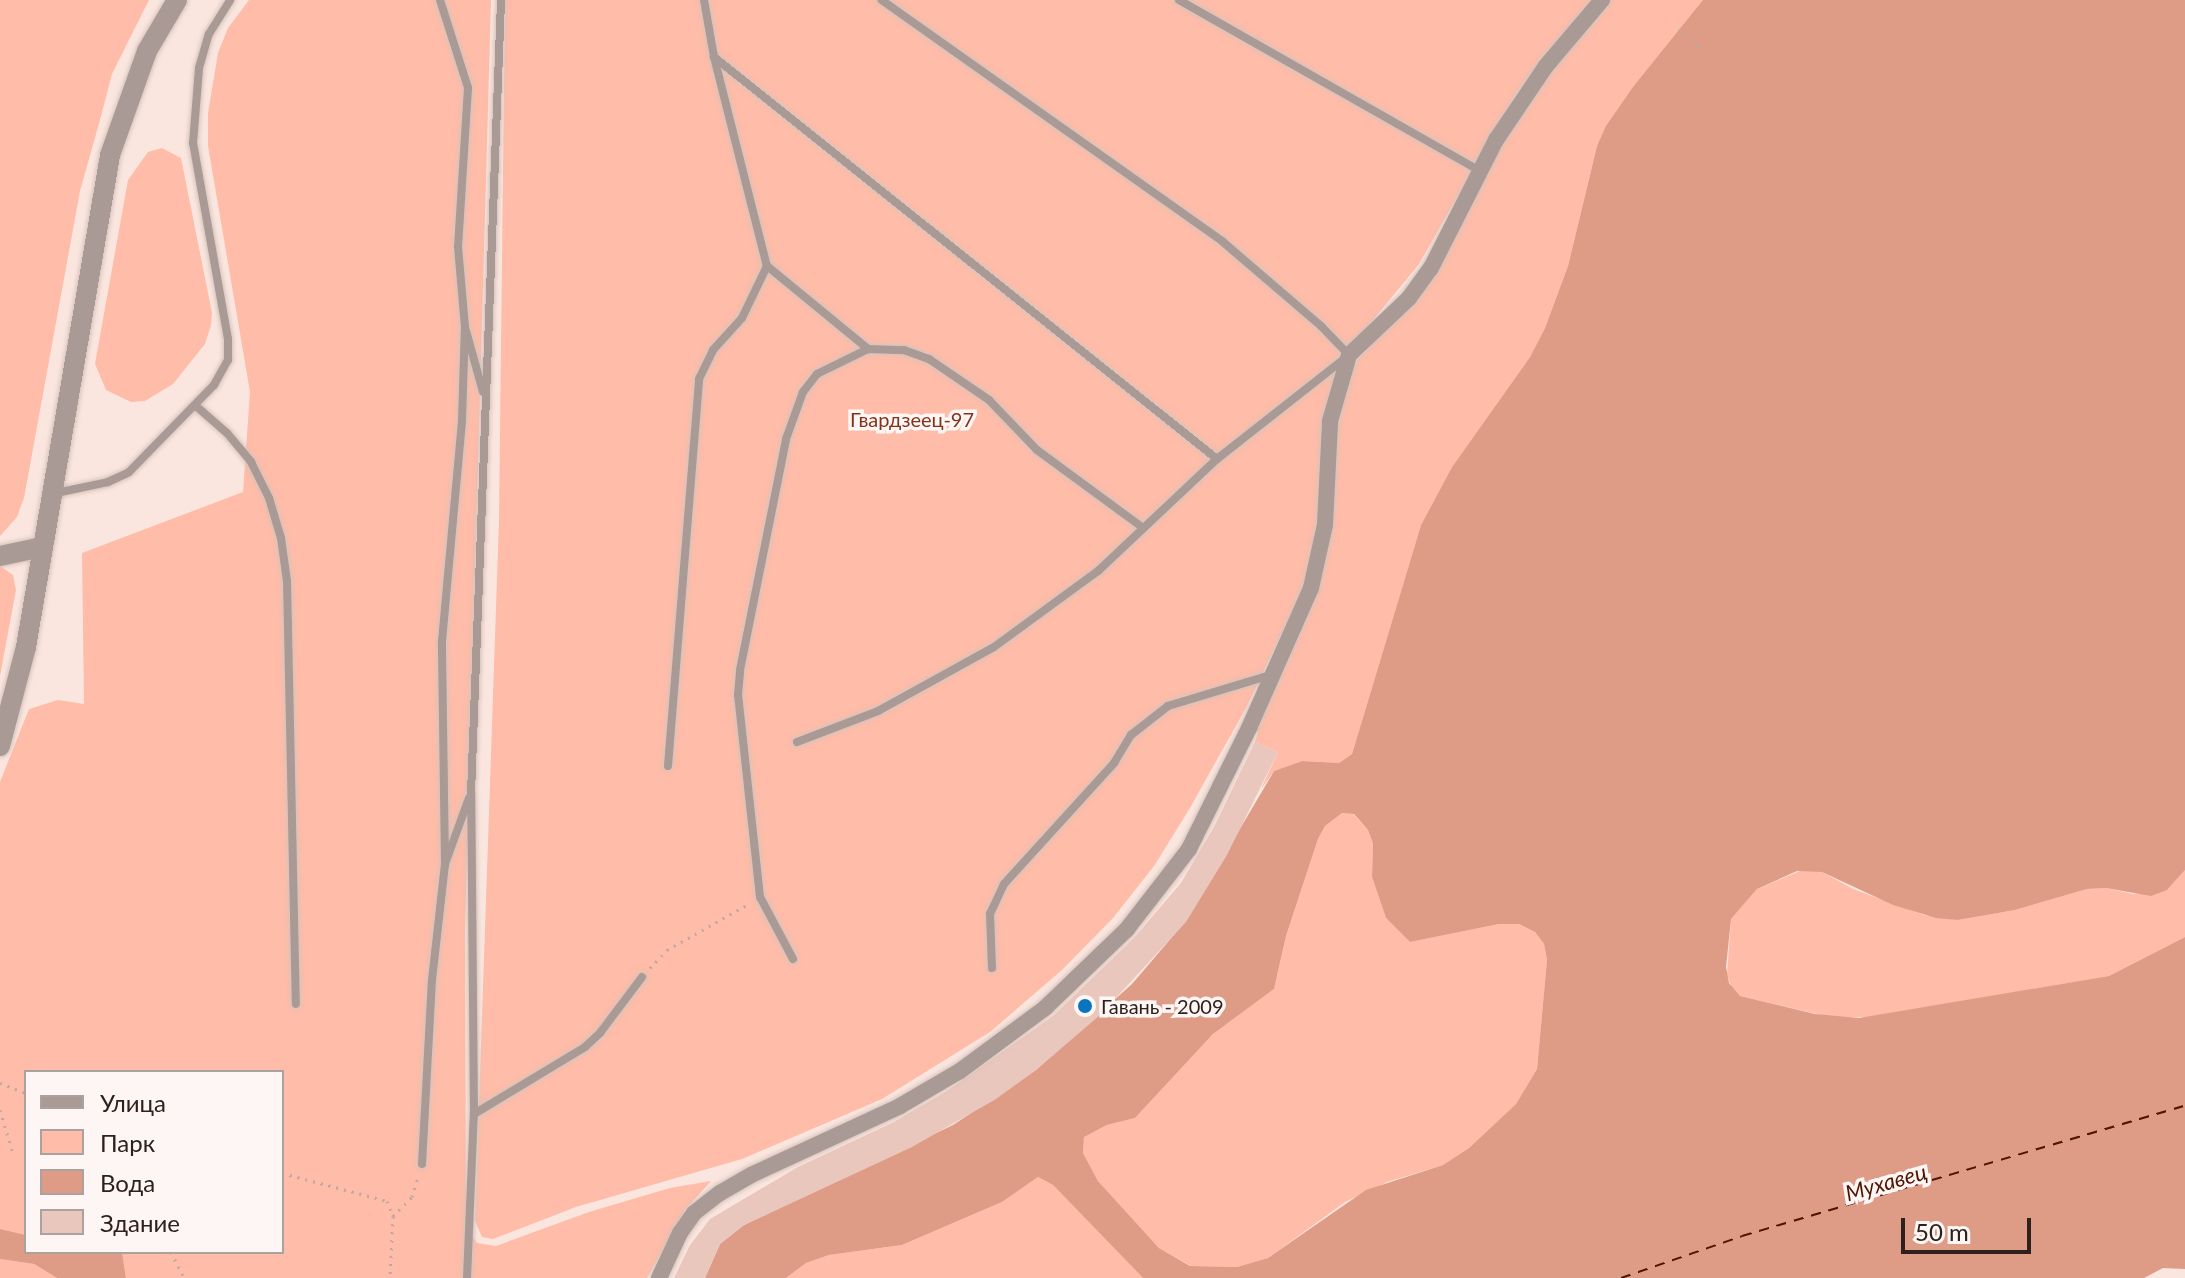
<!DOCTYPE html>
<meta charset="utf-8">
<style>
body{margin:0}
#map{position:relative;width:2185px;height:1278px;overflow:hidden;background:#fbe6df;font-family:Lato,sans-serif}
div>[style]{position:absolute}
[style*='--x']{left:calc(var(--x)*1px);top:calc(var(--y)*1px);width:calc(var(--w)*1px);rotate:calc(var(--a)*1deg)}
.green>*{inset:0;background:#ffbca8}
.water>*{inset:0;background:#de9c87}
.ferry>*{height:2px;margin-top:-1px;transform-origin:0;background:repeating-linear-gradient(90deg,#4f1502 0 10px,transparent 0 18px)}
.building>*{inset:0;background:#eac7bd}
.path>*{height:3px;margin-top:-1.5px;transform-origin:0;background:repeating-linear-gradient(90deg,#bca9a3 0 2px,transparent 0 8px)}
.roads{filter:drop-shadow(0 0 2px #d6c3bc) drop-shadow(0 0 2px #d6c3bc)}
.service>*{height:8px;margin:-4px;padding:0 4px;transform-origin:4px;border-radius:4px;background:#a99a96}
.minor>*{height:16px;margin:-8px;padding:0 8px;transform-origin:8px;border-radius:8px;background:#a99a96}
.tertiary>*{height:20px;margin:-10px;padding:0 10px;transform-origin:10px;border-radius:10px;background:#a99a96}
.dots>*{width:22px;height:22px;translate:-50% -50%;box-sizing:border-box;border:4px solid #fef6f4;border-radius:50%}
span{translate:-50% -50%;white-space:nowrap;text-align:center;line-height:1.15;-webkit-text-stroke:7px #fef6f4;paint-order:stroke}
.park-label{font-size:20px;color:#82341b}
.poi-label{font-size:20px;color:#2e211d}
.left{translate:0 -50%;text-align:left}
.water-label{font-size:22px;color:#4f1502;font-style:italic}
.legend{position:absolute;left:24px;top:1070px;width:260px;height:184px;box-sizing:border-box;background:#fef6f4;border:2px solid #aba19e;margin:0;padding:10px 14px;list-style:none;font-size:24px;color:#2e211d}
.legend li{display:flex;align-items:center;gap:16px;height:40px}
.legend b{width:40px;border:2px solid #aba19e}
.scale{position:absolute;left:1901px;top:1218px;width:130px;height:36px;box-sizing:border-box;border:4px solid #2e211d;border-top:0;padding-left:10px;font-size:24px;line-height:28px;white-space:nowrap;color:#2e211d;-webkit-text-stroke:6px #fef6f4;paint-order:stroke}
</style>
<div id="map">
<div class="green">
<i style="clip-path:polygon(0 0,149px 0,112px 74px,100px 120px,80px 191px,24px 498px,17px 517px,0 536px)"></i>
<i style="clip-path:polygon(249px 0,491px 0,465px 931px,466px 1226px,477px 1243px,496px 1246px,589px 1212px,670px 1188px,711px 1181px,685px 1210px,647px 1278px,126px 1278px,122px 1252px,282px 1252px,282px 1072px,26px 1072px,26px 1235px,0 1229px,0 782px,29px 709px,58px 700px,84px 704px,82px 553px,243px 492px,250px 392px,208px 146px,208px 113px,218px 53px,228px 28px)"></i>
<i style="clip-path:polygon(505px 0,1596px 0,1537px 65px,1514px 97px,1419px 264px,1349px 349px,1309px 576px,1247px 706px,1190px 808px,1154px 866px,1113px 918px,1062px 970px,990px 1032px,882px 1099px,742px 1159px,576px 1207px,493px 1239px,482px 1237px,475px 1221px,499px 520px)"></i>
<i style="clip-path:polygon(1610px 0,1703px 0,1597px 146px,1568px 266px,1545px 328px,1530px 357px,1452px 467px,1421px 525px,1352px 754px,1339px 763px,1302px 761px,1274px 771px,1261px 789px,1278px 752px,1255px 742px,1258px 732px,1249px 728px,1303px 617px,1343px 387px,1358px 359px,1406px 310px,1504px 140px,1548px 73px)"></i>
<i style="clip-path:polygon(162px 148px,181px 158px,212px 313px,211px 325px,205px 344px,173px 384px,145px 401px,131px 402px,106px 390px,95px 364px,128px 180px,148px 152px)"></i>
<i style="clip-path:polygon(0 566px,13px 575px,16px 590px,0 676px)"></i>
<i style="clip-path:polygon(1342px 813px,1353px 814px,1368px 830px,1373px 842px,1372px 877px,1386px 918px,1410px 942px,1499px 924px,1519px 924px,1535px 932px,1544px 944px,1547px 960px,1537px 1069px,1516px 1104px,1469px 1148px,1443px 1165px,1387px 1182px,1345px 1202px,1268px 1258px,1237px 1267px,1191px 1266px,1159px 1248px,1098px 1181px,1083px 1153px,1084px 1137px,1107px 1125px,1135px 1118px,1213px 1034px,1274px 989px,1286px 936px,1318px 839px,1325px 826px)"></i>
<i style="clip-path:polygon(1805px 869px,1822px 872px,1853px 889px,1924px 915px,1958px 920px,2015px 910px,2087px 889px,2106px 888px,2133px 894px,2167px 890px,2185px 870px,2185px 937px,2109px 976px,1872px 1017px,1830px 1017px,1740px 996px,1733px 991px,1727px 975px,1731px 919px,1757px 889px)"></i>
<i style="clip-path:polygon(1038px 1177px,1053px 1185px,1143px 1278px,786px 1278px,806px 1263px,829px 1255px,902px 1245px,1002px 1202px)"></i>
<i style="clip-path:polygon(0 1259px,34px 1264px,57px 1278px,0 1278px)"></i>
</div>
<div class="water">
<i style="clip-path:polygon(evenodd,1703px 0,2185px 0,2185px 870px,2167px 890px,2151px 896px,2106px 888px,2087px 889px,2015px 910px,1958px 920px,1936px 918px,1893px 905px,1822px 872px,1797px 871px,1757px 889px,1731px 919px,1726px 967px,1729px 983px,1740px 996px,1815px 1014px,1859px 1018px,2109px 976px,2185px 937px,2185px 1269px,2163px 1268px,2144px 1278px,1143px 1278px,1053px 1185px,1038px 1177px,1002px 1202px,902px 1245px,829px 1255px,806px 1263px,786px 1278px,705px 1278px,720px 1244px,744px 1225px,953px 1125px,1036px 1070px,1132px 984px,1185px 922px,1274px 771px,1302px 761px,1339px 763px,1352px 754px,1421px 525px,1452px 467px,1530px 357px,1545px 328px,1568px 266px,1597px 146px,1606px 126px,1633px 87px,1703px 0,1342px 813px,1354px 814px,1368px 830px,1373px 843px,1372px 877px,1386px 918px,1410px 942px,1499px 924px,1519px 924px,1535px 932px,1544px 944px,1547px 960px,1537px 1069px,1516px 1104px,1469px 1148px,1443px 1165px,1366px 1190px,1268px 1258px,1237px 1267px,1190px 1266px,1159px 1248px,1098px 1181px,1083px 1153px,1084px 1137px,1107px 1125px,1135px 1118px,1213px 1034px,1274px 989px,1286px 936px,1318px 839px,1325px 826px,1342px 813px)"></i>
<i style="clip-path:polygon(0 1229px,26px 1235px,26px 1252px,122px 1252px,126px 1278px,57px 1278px,34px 1264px,0 1259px)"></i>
</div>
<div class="ferry">
<i style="--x:1621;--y:1278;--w:128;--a:-19.1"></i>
<i style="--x:1742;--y:1236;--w:462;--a:-16.4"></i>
</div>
<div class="building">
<i style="clip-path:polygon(1255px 742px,1278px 752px,1227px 855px,1186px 922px,1100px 1015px,1036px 1070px,996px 1099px,912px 1147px,744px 1225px,720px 1244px,705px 1278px,674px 1278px,690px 1245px,710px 1219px,798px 1167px,894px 1122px,947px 1091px,1053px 1016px,1135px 937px,1181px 883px,1214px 827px)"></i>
</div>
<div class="path">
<i style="--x:1679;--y:29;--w:32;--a:41"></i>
<i style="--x:650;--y:968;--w:25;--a:-47"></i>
<i style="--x:667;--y:950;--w:95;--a:-29.5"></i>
<i style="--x:0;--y:1083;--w:28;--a:21"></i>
<i style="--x:0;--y:1110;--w:45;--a:73.2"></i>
<i style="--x:282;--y:1173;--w:109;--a:14.9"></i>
<i style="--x:387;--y:1201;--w:16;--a:68"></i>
<i style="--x:393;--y:1216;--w:62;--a:92.8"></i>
<i style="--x:393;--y:1216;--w:27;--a:-45"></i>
<i style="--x:412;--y:1197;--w:21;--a:-73"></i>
<i style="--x:171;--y:1252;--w:29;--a:63"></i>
</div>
<div class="roads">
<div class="service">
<i style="--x:440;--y:0;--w:92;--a:72.3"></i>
<i style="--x:468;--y:88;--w:159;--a:93.6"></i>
<i style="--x:458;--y:247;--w:80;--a:85"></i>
<i style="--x:465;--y:327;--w:67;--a:74.5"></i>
<i style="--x:704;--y:0;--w:58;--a:80"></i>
<i style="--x:714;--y:57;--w:216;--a:75.8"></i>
<i style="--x:767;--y:266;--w:131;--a:39.4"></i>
<i style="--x:1179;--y:0;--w:346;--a:29.6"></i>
<i style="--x:714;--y:57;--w:644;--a:38.63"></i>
<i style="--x:196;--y:406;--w:41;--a:41.1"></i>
<i style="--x:227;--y:433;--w:38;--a:50"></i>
<i style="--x:251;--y:462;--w:40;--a:63.4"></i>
<i style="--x:269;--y:498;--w:42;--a:73.3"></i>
<i style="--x:281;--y:538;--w:43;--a:82.1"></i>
<i style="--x:287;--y:581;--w:423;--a:88.8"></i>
<i style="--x:56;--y:493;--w:53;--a:-11.9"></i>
<i style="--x:108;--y:482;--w:23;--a:-25"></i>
<i style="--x:129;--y:472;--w:122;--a:-45.7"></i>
<i style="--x:214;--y:385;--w:29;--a:-61"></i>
<i style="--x:228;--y:360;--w:21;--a:-90"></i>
<i style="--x:228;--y:339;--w:199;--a:-100.1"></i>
<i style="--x:193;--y:143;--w:75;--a:-85.4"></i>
<i style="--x:199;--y:68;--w:35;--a:-74"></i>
<i style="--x:209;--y:34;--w:40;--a:-58"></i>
<i style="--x:797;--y:742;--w:87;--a:-20.9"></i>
<i style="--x:878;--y:711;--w:132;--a:-28.9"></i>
<i style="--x:994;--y:647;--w:129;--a:-36.2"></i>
<i style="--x:1098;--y:571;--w:163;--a:-43.3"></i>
<i style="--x:1217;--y:459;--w:168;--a:-38.2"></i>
<i style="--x:1349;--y:355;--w:40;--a:-134"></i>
<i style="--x:1321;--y:326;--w:130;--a:-139.4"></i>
<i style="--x:1222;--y:241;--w:417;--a:-144.7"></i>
<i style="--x:668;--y:766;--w:388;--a:-85.4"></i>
<i style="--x:699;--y:379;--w:32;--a:-64"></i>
<i style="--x:713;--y:350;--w:43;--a:-47.8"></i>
<i style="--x:742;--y:318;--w:58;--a:-64.3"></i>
<i style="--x:445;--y:864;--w:223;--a:-90.8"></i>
<i style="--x:442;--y:641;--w:222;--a:-84.8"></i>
<i style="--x:462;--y:420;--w:93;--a:-88.2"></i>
<i style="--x:793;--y:959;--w:70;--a:-118"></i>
<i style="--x:760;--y:897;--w:203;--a:-96.2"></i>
<i style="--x:738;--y:695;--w:25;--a:-85"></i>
<i style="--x:740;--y:670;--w:236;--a:-78.7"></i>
<i style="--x:786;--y:439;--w:50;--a:-70.1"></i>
<i style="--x:803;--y:392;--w:23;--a:-52"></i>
<i style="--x:817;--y:374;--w:57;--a:-26.1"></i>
<i style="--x:868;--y:349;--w:36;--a:2"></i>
<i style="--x:904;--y:350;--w:27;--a:20"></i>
<i style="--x:929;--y:359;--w:73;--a:34.3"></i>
<i style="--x:989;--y:400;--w:69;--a:46.2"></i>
<i style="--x:1037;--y:450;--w:132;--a:36.3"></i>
<i style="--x:992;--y:968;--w:54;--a:-92.1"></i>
<i style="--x:990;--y:914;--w:33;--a:-65"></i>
<i style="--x:1004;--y:884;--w:164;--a:-47.7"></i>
<i style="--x:1114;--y:763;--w:33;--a:-59"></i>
<i style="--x:1131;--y:735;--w:47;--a:-38.1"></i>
<i style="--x:1168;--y:706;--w:108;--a:-16.8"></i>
<i style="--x:474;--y:1114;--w:130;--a:-31.1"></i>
<i style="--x:585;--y:1047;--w:21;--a:-43"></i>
<i style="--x:600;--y:1033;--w:70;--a:-53.1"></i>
<i style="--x:422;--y:1164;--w:184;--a:-86.9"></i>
<i style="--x:432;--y:980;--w:117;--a:-83.6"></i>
<i style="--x:445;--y:864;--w:70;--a:-70"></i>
<i style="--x:467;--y:1278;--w:164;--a:-87.6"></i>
<i style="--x:474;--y:1114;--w:321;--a:-90.5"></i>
<i style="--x:471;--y:793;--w:794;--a:-87.83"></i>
</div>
<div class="minor">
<i style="--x:659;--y:1278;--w:50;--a:-65"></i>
<i style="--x:680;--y:1233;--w:24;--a:-55"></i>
<i style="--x:694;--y:1213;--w:33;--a:-38"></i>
<i style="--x:720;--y:1193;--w:36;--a:-30"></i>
<i style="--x:751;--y:1175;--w:164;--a:-24.8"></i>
<i style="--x:900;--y:1106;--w:69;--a:-30.3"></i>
<i style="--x:960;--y:1071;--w:106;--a:-36.5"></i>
<i style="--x:1045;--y:1008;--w:114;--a:-43.9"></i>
<i style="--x:1127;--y:929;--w:101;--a:-52.2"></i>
<i style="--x:1189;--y:849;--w:135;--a:-63.6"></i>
<i style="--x:1249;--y:728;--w:153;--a:-66.1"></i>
<i style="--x:1311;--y:588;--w:65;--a:-77.5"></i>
<i style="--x:1325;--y:525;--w:104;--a:-87.2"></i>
<i style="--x:1330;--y:421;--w:69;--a:-73.9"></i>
<i style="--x:1349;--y:355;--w:83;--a:-43.5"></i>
<i style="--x:1409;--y:298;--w:37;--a:-54"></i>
<i style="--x:1431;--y:268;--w:144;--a:-63.1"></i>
<i style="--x:1496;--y:140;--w:89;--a:-56"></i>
<i style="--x:1546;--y:66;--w:87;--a:-49.7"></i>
</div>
<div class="tertiary">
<i style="--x:0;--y:556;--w:43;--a:-12.1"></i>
<i style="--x:0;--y:746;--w:102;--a:-75.3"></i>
<i style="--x:26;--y:647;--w:499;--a:-80.3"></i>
<i style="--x:110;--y:155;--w:110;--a:-70.4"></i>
<i style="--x:147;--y:51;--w:59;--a:-59.5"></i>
</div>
</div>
<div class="dots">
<i style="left:1085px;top:1006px;background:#0975c0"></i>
</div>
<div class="park-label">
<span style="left:912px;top:419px">Гвардзеец-97</span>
</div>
<div class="poi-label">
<span class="left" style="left:1101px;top:1006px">Гавань - 2009</span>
</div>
<div class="water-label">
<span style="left:1886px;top:1182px;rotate:-16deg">Мухавец</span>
</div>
<ul class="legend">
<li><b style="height:10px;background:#a99a96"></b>Улица</li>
<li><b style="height:22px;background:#ffbca8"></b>Парк</li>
<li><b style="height:22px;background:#de9c87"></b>Вода</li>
<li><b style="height:22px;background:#eac7bd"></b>Здание</li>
</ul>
<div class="scale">50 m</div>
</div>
